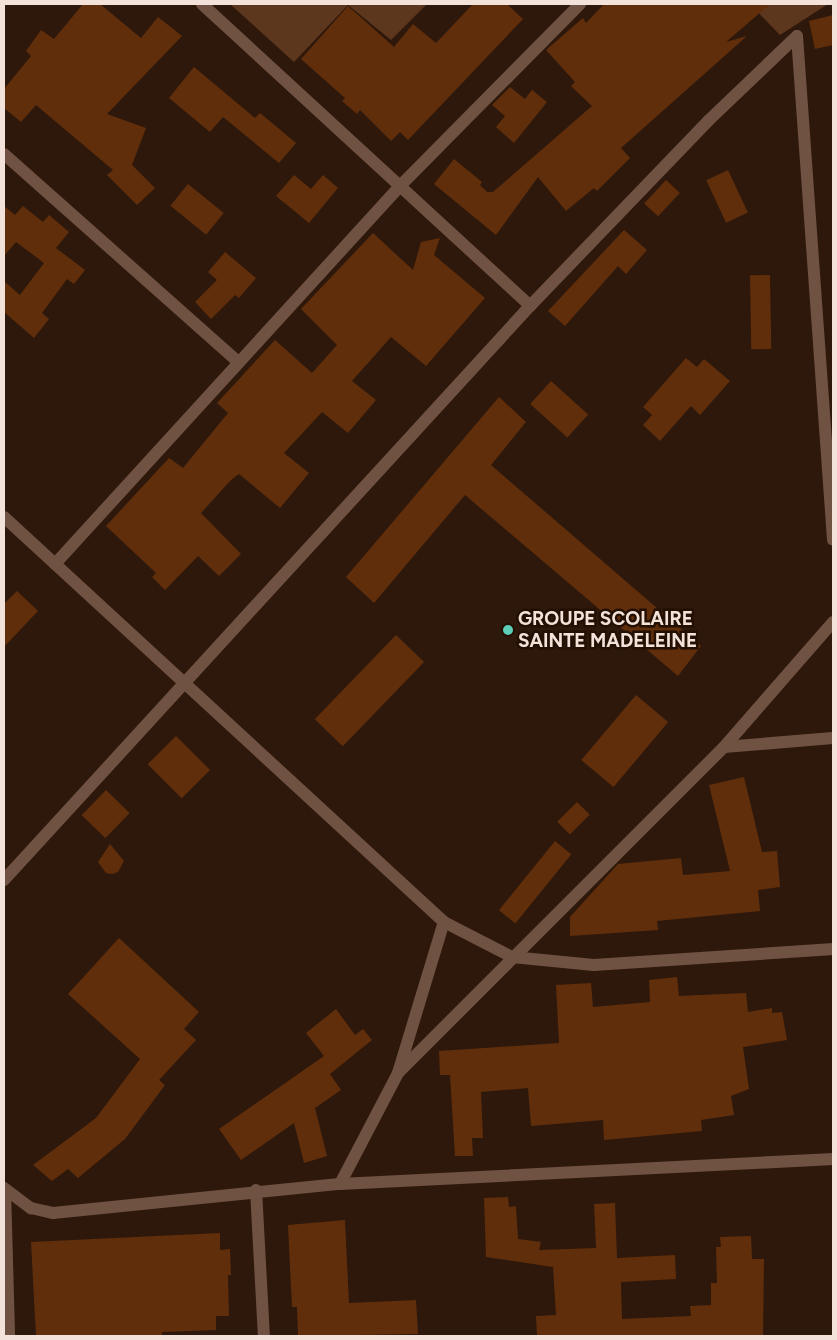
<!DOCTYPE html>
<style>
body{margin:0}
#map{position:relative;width:837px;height:1340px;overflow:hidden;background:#2e180b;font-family:Figtree,sans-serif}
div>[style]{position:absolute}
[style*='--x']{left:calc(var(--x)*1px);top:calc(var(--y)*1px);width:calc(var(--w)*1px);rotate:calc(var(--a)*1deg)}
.green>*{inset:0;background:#5d361e}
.building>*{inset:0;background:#602e0b;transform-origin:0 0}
.street>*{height:12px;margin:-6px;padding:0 6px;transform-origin:6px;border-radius:6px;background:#6f5241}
.dots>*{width:14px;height:14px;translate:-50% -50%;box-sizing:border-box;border:2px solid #240f03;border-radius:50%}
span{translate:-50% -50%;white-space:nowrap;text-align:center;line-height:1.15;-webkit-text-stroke:5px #240f03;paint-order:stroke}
.poi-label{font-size:19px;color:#f2e2d9;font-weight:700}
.left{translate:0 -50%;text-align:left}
.frame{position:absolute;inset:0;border:5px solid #f2e2d9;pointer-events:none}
</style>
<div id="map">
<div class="green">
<i style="clip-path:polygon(230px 4px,427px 4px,391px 40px,348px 5px,294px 62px)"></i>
<i style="clip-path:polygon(750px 4px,828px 4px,780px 35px)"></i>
</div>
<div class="building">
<i style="clip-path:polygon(83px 4px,100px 4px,141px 38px,158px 17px,182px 36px,107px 114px,146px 128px,132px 165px,155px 188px,137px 205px,107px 175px,113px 170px,36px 105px,21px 122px,4px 108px,4px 89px,31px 56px,26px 51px,41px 30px,54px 39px)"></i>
<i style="clip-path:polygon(473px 4px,507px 4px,523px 19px,408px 140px,400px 132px,391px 141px,360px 110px,357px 114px,342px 101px,345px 98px,301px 59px,348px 6px,394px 47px,413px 24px,436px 43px)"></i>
<i style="clip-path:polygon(604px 4px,770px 4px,726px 42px,747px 36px,621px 148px,630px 158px,597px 191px,594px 188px,566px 211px,538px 177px,496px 235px,434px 184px,454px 159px,482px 182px,480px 185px,487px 192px,493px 192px,592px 106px,571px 86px,575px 82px,546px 50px,583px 18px,586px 23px)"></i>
<i style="clip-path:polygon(833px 15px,833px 45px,815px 49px,809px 21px)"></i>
<i style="clip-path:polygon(194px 67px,255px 118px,260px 113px,296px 143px,279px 163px,223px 117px,210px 132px,169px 98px)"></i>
<i style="clip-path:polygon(510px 87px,525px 99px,532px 90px,547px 102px,514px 143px,496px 127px,505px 116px,492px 105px)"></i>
<i style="left:728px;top:170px;width:47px;height:24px;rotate:65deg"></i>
<i style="clip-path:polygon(294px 175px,311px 189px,323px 175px,338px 188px,309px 223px,276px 196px)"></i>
<i style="left:666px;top:180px;width:19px;height:32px;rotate:43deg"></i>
<i style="left:188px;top:184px;width:46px;height:28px;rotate:39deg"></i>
<i style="clip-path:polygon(4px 206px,15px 215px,23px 206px,43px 222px,49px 215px,69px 232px,56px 248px,85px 270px,74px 284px,67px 279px,42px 313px,49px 319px,34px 338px,4px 312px,4px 281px,20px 295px,44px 263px,16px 242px,4px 256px)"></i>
<i style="clip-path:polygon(624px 230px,647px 250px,626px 274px,618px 266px,565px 326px,548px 311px)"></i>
<i style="clip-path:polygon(373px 233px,413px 270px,421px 242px,440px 238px,434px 255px,485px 298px,426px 366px,391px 337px,352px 381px,376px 400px,348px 433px,322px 412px,284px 453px,309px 473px,280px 508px,239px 474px,231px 480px,201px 513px,241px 554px,219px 576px,198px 556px,165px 590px,152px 577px,156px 573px,106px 526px,169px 458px,183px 468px,228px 413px,217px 403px,275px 340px,312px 373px,337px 345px,301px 309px)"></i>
<i style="clip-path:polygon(225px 252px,256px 278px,239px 298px,235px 295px,211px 319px,195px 302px,217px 280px,208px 272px)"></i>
<i style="left:770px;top:275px;width:74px;height:20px;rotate:89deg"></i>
<i style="clip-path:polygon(686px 358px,697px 367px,704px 359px,730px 381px,700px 415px,691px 406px,660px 441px,643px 425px,652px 415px,643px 407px)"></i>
<i style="left:551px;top:381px;width:50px;height:31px;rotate:42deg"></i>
<i style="clip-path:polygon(499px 397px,526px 422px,491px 465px,701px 646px,678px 676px,465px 495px,374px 603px,346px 577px)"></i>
<i style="clip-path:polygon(17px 591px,38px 611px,4px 647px,4px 604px)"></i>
<i style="left:396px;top:635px;width:39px;height:117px;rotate:44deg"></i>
<i style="left:636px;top:695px;width:42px;height:85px;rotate:40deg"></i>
<i style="left:176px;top:736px;width:48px;height:40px;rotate:45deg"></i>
<i style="clip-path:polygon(744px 777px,762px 852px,777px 851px,780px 887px,758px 890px,760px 911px,657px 921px,658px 930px,570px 936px,570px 917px,618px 864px,681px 858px,683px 875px,730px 871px,709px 785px)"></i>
<i style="left:106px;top:790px;width:33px;height:35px;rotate:44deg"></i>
<i style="left:577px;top:802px;width:18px;height:28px;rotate:45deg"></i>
<i style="left:555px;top:841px;width:21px;height:89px;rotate:39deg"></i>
<i style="clip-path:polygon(110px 844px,124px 861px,118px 872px,112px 874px,106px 873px,98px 862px)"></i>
<i style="clip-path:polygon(119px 938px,199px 1012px,184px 1029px,196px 1040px,159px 1080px,165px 1085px,125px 1139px,78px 1178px,68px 1169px,52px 1181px,33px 1165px,96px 1118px,140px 1059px,68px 994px)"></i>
<i style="clip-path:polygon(677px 977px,679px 996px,746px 993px,748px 1012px,772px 1008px,772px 1013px,782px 1012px,787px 1040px,743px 1047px,749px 1089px,731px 1096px,734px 1115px,701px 1120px,702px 1131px,604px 1140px,603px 1120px,531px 1126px,528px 1088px,481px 1092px,483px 1138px,472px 1138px,473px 1156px,455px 1156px,450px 1075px,440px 1075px,439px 1051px,559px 1043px,556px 985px,591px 983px,593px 1007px,650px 1002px,649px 980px)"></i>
<i style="clip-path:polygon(336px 1009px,355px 1035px,363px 1029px,372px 1040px,330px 1074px,341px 1090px,315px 1108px,327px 1156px,304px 1163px,294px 1123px,241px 1160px,219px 1129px,324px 1056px,306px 1033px)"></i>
<i style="clip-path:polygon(508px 1197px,509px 1207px,516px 1206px,518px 1239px,541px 1242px,539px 1250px,596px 1248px,594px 1204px,615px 1203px,617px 1258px,675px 1255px,676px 1279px,621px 1282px,622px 1319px,691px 1316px,690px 1306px,711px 1305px,711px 1283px,717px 1283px,716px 1247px,721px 1247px,720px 1237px,751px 1236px,752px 1259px,764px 1259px,763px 1336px,537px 1336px,536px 1316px,556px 1315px,553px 1267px,486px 1257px,484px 1198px)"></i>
<i style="clip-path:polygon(345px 1220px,349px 1303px,416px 1300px,418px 1334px,298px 1336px,297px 1307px,292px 1307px,288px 1225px)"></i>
<i style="clip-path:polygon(220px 1233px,220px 1250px,230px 1249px,231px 1275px,228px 1275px,229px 1316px,216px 1316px,216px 1330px,162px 1332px,162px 1336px,36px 1336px,31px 1242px)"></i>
</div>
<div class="street">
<i style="--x:202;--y:4;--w:446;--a:42.6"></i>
<i style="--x:4;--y:154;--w:314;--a:41.6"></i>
<i style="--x:4;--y:517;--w:598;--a:42.63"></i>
<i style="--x:444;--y:922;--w:76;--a:27.2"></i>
<i style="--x:512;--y:957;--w:82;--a:5.6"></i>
<i style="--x:594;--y:965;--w:240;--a:-3.8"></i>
<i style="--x:55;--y:564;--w:512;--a:-47.61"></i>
<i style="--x:400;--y:186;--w:256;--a:-45.3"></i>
<i style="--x:724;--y:747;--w:109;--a:-4.7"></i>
<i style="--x:4;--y:880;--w:779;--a:-47.5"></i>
<i style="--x:530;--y:306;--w:257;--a:-46.1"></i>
<i style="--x:708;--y:121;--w:123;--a:-43.7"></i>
<i style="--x:797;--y:36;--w:505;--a:85.91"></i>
<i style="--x:398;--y:1073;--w:461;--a:-45"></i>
<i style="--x:724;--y:747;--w:166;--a:-48.9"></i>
<i style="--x:340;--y:1184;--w:125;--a:-62.4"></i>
<i style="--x:398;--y:1073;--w:158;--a:-73.1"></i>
<i style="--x:4;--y:1188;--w:34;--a:37"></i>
<i style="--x:31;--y:1208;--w:23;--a:13"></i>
<i style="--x:53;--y:1213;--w:288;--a:-5.8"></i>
<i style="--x:340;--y:1184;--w:494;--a:-2.9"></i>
<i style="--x:5;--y:1189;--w:147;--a:88.4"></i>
<i style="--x:256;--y:1190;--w:146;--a:86.9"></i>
</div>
<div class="dots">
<i style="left:508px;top:630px;background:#5dceb8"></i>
</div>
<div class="poi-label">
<span class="left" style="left:518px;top:630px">GROUPE SCOLAIRE<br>SAINTE MADELEINE</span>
</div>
<div class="frame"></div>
</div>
